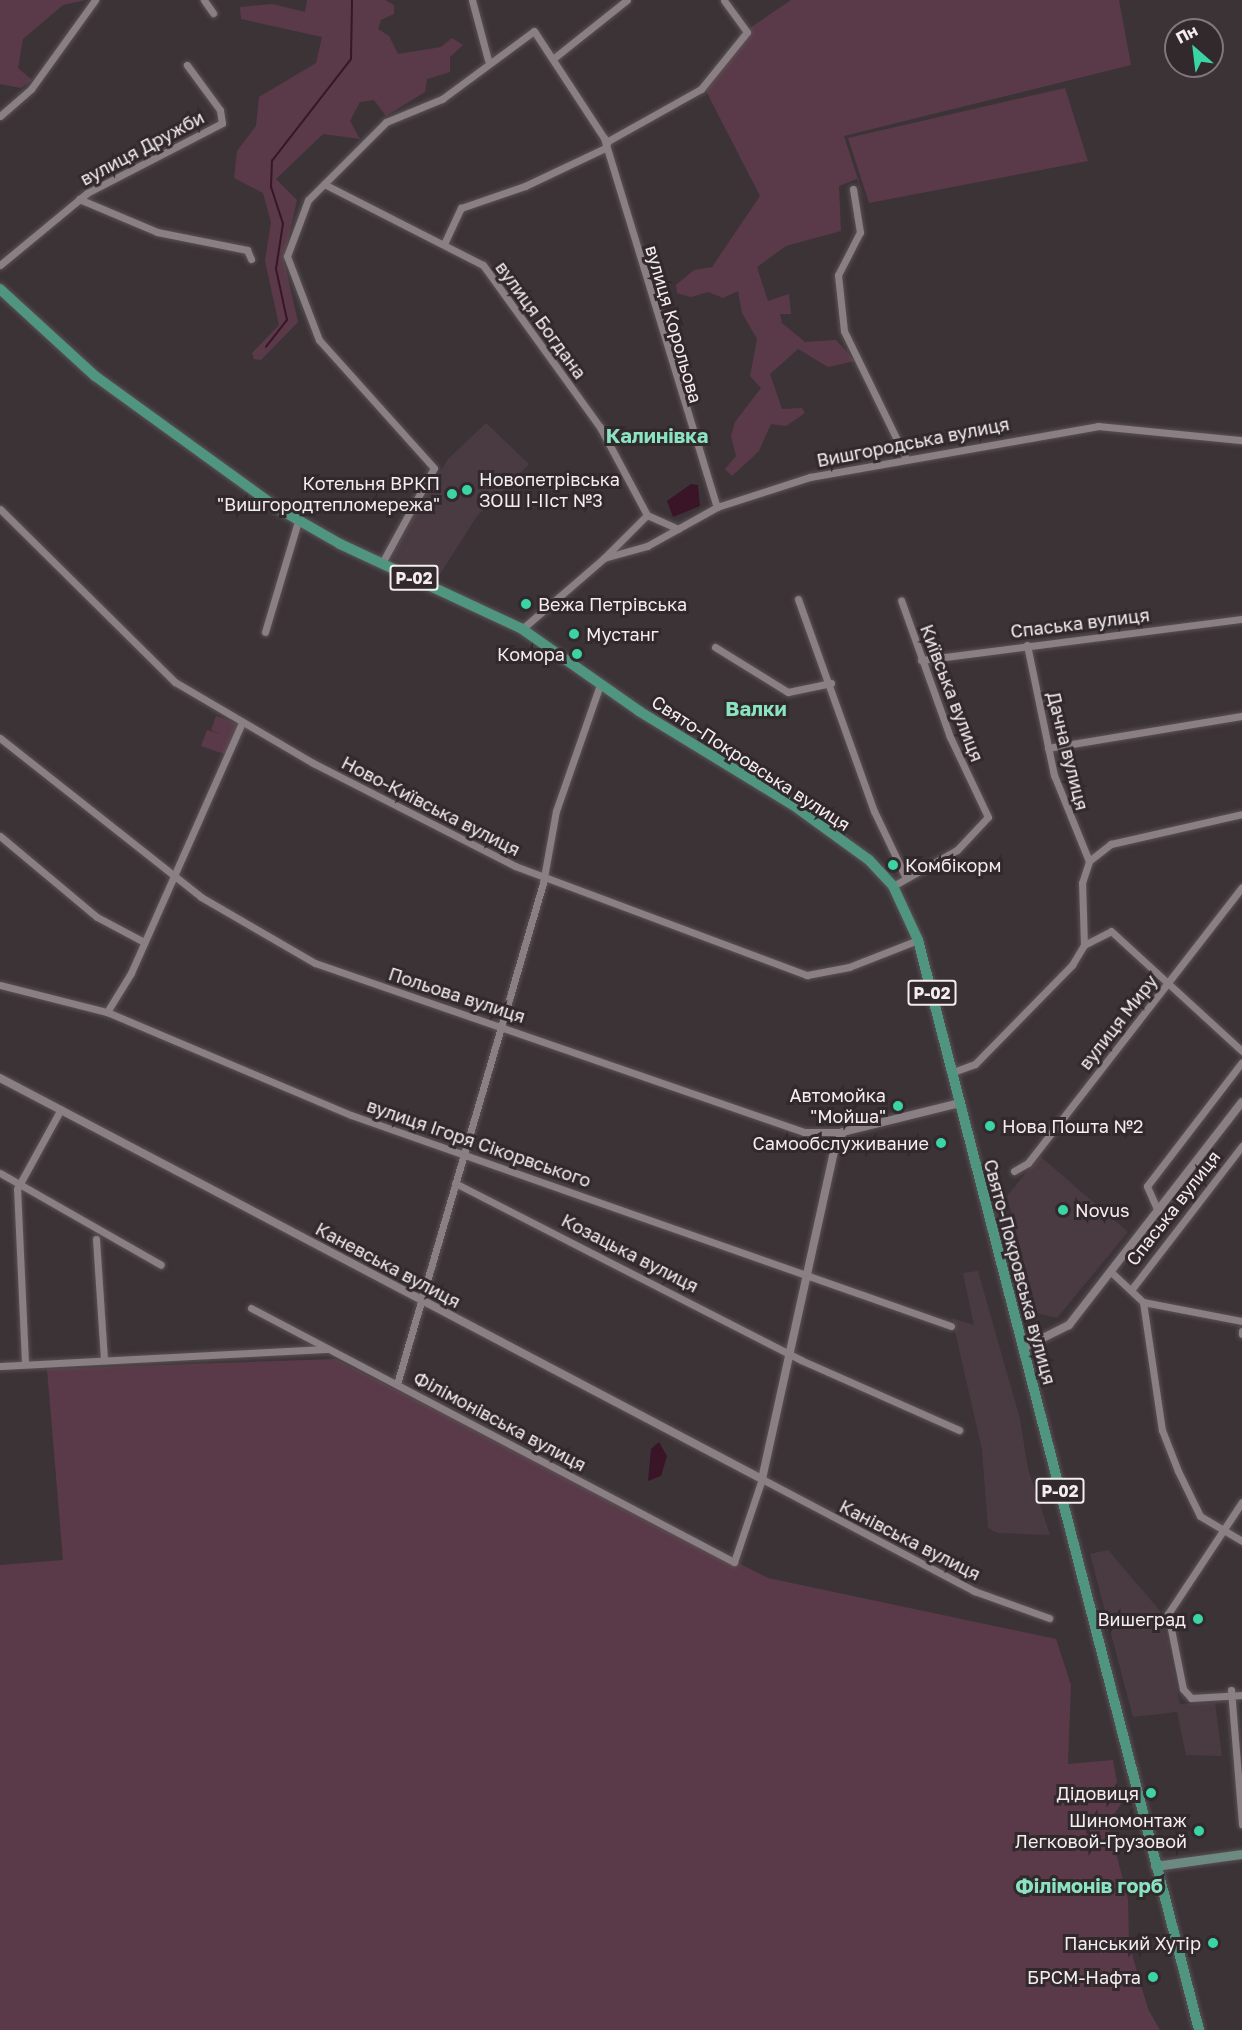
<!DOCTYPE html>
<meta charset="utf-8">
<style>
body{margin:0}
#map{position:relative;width:1242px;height:2030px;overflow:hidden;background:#3c3337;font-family:"Golos Text",sans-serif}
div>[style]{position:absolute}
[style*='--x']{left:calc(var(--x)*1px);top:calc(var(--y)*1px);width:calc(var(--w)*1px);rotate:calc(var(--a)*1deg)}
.built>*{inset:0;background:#4a3b42}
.green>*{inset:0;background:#5a3a48}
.water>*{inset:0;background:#391527}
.stream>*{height:1.5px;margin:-0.75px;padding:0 0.75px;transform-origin:0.75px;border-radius:0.75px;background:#391527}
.roads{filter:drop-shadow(0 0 2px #595255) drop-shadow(0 0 2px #595255)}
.minor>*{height:7px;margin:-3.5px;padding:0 3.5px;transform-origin:3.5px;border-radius:3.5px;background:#8a7f83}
.tertiary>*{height:8px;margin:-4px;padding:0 4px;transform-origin:4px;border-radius:4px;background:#8a7f83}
.secondary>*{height:9px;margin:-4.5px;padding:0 4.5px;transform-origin:4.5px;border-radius:4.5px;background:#6d8a82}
.primary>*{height:10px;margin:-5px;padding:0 5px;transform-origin:5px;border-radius:5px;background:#509580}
.dots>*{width:16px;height:16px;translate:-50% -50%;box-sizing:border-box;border:3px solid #32292d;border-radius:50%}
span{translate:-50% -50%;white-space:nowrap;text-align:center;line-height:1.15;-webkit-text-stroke:6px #32292d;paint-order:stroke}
.shield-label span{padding:2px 4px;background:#32292d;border:2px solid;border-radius:4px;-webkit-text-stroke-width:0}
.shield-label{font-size:16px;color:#f3edf0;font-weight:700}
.street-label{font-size:18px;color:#f3edf0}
.poi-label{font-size:18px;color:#f3edf0}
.left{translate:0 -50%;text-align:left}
.right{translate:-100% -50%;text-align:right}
.neighbourhood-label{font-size:20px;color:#8ae4c2;font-weight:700}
.north{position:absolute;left:1164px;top:18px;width:60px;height:60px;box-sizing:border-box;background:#32292d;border:2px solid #7f777b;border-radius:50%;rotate:332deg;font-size:16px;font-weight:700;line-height:24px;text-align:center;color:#f3edf0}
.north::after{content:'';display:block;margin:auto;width:21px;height:27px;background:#3ad4a5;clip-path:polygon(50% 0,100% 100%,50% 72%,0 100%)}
</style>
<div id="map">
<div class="built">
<i style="clip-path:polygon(486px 423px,529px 464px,477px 516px,437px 579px,389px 557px,448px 459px)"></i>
<i style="clip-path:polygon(1040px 1156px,1128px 1232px,1057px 1318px,1037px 1313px,1007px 1196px)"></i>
<i style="clip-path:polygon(978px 1271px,1020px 1419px,1028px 1469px,1050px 1535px,998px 1533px,988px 1528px,982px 1450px,952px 1318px,974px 1325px,963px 1273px)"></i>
<i style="clip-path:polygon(1108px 1550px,1161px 1612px,1180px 1704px,1215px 1703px,1222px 1756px,1186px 1755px,1177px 1712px,1133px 1717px,1090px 1554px)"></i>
</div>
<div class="green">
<i style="clip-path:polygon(0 0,86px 0,63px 5px,23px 39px,18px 68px,32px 80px,21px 88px,0 84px)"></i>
<i style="clip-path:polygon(307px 0,385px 0,394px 5px,394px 14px,381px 20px,378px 29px,389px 36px,398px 54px,441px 47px,452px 38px,463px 45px,450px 57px,450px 72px,427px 79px,425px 92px,386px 116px,374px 100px,360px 102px,350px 121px,360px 139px,323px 134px,276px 179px,297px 200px,284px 260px,298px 322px,261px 360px,254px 359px,252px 353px,279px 325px,265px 261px,271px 222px,263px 193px,234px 178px,237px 151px,256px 126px,259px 97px,316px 63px,322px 37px,241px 19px,240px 7px,272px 4px,305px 12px)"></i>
<i style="clip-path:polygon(791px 0,1119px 0,1131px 65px,844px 136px,866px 204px,857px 179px,839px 186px,841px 231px,786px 246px,757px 267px,768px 301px,789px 294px,791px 314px,780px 314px,782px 323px,805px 342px,836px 340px,855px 361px,828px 367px,798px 349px,770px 374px,782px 409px,802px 408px,805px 413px,786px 426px,771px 424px,759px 451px,732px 476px,725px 469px,736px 456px,731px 436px,735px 422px,761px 388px,750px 376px,757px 339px,742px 313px,738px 291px,723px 298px,708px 292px,691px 297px,677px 293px,676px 285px,694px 270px,712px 267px,760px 196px,705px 89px,747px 30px)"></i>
<i style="clip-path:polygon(1065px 88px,1088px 161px,869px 203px,848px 138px)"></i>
<i style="clip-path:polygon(216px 716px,238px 724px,227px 755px,201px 746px,207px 730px,221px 734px,211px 730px)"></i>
<i style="clip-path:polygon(335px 1359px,768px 1578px,1056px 1639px,1071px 1685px,1068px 1764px,1113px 1760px,1121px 1804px,1108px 1823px,1128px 1899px,1129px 1944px,1148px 2009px,1160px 2030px,0 2030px,0 1565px,63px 1560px,47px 1369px)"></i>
</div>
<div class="water">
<i style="clip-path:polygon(691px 484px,698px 485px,700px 506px,673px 517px,667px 501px)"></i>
<i style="clip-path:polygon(659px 1442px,667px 1456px,661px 1476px,648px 1481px,651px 1449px)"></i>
</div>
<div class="stream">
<i style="--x:266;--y:347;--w:34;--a:-52"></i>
<i style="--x:287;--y:320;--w:52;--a:-102.2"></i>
<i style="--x:276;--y:269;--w:46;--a:-81.2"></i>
<i style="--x:283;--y:224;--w:38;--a:-108"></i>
<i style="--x:271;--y:188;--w:27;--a:-88"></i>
<i style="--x:272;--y:161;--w:129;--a:-52.2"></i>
<i style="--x:351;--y:59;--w:59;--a:-89"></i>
</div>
<div class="roads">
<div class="minor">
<i style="--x:204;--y:0;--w:16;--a:55"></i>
<i style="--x:472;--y:0;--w:62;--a:75.1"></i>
<i style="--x:554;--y:58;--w:93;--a:-38.5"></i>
<i style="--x:0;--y:116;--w:41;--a:-41.1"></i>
<i style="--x:31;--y:89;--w:110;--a:-54.3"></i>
<i style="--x:324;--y:184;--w:178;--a:27"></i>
<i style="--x:483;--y:265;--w:200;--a:54.2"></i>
<i style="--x:600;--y:427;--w:100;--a:61.9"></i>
<i style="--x:853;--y:189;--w:44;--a:80.8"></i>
<i style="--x:860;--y:232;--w:48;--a:117.1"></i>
<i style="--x:838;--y:275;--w:56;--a:83.9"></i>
<i style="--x:844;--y:331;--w:139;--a:64"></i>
<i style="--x:79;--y:199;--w:85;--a:22.9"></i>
<i style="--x:157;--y:232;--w:92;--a:11.3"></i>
<i style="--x:247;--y:250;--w:10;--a:66"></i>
<i style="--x:444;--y:244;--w:40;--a:-65"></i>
<i style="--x:461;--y:208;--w:68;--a:-19"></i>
<i style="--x:525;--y:186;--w:89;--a:-25.4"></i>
<i style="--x:605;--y:148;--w:8;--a:-67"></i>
<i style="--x:608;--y:141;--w:107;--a:-29.2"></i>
<i style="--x:701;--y:89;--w:73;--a:-51.1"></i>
<i style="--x:747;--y:32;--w:39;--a:-126"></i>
<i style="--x:0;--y:265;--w:113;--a:-39.6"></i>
<i style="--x:87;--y:193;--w:152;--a:-27.4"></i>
<i style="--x:222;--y:123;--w:13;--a:-99"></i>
<i style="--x:220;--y:110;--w:56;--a:-126.3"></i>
<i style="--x:0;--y:509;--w:246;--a:44.7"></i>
<i style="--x:175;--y:682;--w:160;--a:30.4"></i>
<i style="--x:313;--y:763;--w:227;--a:27"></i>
<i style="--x:515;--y:866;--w:312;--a:20.5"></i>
<i style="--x:807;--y:975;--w:43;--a:-10.8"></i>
<i style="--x:849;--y:967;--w:74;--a:-21.4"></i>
<i style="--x:647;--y:515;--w:34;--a:24"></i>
<i style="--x:604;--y:558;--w:61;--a:-45"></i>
<i style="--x:382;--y:563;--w:108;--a:-61.3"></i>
<i style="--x:434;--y:468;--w:172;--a:-131.9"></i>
<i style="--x:319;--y:340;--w:90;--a:-110.9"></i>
<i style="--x:287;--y:256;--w:60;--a:-69.4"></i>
<i style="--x:308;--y:200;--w:110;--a:-45"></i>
<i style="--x:386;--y:122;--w:61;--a:-22.3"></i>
<i style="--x:442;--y:99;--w:114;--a:-36.5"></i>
<i style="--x:534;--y:31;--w:128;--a:56.8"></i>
<i style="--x:604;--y:138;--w:386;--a:73"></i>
<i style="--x:798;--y:599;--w:225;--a:70.3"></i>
<i style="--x:874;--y:811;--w:74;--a:64.5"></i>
<i style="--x:522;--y:629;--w:108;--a:-40.9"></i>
<i style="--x:604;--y:558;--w:45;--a:-15.6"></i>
<i style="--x:647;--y:546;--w:80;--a:-29.1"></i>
<i style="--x:717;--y:507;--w:98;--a:-17.9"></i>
<i style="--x:810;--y:477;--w:292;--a:-10"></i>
<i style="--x:1098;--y:426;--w:145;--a:5.6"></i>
<i style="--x:265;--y:632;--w:116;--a:-73.4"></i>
<i style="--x:1027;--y:645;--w:133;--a:78.3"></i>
<i style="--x:1054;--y:775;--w:93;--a:67.9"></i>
<i style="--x:715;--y:647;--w:86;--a:31.7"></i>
<i style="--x:788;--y:692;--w:44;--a:-11.8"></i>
<i style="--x:921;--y:660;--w:324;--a:-7.3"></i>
<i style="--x:0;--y:738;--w:256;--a:38.3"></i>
<i style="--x:201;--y:897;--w:132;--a:30.1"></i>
<i style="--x:315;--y:963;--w:517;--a:19.07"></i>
<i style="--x:804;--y:1132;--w:39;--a:0"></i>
<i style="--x:1048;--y:748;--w:197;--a:-9.4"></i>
<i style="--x:0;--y:836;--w:126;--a:39.9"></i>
<i style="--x:97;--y:917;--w:53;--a:28"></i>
<i style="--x:893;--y:886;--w:73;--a:-29.4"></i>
<i style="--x:957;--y:850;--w:45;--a:-46.8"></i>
<i style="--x:988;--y:817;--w:89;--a:-115.4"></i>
<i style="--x:950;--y:737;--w:145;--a:-109.7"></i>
<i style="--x:1084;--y:945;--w:30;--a:-27"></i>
<i style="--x:1111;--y:931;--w:178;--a:42.5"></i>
<i style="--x:0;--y:985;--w:110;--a:14.2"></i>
<i style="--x:107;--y:1012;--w:265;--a:22.9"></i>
<i style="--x:351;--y:1115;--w:636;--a:19.38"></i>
<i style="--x:107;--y:1012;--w:46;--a:-58.4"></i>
<i style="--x:131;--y:973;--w:274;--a:-66.1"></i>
<i style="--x:953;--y:1072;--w:23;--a:-20"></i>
<i style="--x:975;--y:1064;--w:139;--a:-45.6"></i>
<i style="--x:1072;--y:965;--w:23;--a:-59"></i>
<i style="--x:1084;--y:945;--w:62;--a:-91.8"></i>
<i style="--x:1082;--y:883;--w:23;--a:-72"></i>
<i style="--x:1089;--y:861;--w:28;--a:-38"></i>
<i style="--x:1111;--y:844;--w:134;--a:-12.9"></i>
<i style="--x:1014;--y:1171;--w:16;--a:-30"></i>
<i style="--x:1028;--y:1163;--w:349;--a:-52.2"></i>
<i style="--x:0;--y:1173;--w:185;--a:29.7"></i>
<i style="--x:455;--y:1183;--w:389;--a:27.1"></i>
<i style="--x:801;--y:1360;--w:173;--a:23.9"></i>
<i style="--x:1158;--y:1211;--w:27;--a:-114"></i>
<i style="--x:1147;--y:1186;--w:156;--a:-52.5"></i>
<i style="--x:96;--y:1239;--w:121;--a:86.2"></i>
<i style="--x:1110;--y:1271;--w:45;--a:43.2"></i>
<i style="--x:1143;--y:1302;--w:101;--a:10.9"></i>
<i style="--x:1131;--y:1290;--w:182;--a:-52.4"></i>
<i style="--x:1143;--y:1302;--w:129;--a:81.6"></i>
<i style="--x:1162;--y:1430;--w:44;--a:68.7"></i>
<i style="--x:1178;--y:1471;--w:50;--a:63.9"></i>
<i style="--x:1200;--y:1516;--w:49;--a:30.8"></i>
<i style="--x:251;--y:1308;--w:546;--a:27.74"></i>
<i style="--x:734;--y:1562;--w:88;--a:-71.4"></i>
<i style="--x:762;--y:1479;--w:240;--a:27.8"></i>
<i style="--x:974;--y:1591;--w:80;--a:19.8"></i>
<i style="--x:1242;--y:1331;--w:3;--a:90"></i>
<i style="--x:25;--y:1363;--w:174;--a:-92.6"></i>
<i style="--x:17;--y:1189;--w:91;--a:-61.2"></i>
<i style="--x:0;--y:1366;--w:327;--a:-3"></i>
<i style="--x:397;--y:1384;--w:522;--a:-73.75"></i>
<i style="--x:543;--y:883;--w:73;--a:-79.8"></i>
<i style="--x:556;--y:811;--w:133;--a:-70.8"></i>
<i style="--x:1242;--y:1502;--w:134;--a:123.5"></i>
<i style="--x:1168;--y:1614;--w:76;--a:78.7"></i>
<i style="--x:1183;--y:1689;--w:12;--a:48"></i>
<i style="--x:1191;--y:1698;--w:51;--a:-3.4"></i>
<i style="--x:1231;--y:1690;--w:135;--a:85.3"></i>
</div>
<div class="tertiary">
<i style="--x:0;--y:1078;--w:861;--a:27.76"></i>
<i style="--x:762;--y:1479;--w:341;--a:-77.6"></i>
<i style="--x:835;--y:1146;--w:16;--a:-60"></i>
<i style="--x:843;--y:1132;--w:121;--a:-13.9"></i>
<i style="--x:1023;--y:1348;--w:51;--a:-26.6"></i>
<i style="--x:1069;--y:1325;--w:282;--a:-52.2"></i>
</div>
<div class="secondary">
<i style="--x:1155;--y:1866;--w:88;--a:-7.9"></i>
</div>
<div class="primary">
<i style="--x:0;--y:289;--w:129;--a:42.5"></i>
<i style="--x:95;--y:376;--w:227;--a:35.9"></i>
<i style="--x:279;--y:509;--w:70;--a:29.8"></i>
<i style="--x:340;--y:544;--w:201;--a:25"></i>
<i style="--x:522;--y:629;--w:143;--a:35"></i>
<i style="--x:639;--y:711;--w:180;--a:31.4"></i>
<i style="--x:793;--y:805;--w:94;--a:35.9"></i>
<i style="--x:869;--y:860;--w:35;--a:47"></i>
<i style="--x:893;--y:886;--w:60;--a:65.2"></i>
<i style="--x:918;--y:940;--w:1126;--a:75.54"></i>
</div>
</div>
<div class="dots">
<i style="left:467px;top:490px;background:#3ad4a5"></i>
<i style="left:452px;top:494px;background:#3ad4a5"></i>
<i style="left:526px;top:604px;background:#3ad4a5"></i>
<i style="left:574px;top:634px;background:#3ad4a5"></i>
<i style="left:577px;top:654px;background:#3ad4a5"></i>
<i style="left:893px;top:865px;background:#3ad4a5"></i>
<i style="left:898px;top:1106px;background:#3ad4a5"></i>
<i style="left:990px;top:1126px;background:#3ad4a5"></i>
<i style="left:941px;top:1143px;background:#3ad4a5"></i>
<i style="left:1063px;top:1210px;background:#3ad4a5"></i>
<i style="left:1198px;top:1619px;background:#3ad4a5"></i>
<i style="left:1151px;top:1793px;background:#3ad4a5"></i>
<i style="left:1199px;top:1831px;background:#3ad4a5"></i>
<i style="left:1213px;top:1943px;background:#3ad4a5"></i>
<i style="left:1153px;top:1977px;background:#3ad4a5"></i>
</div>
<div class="shield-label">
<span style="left:414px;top:578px">Р-02</span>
<span style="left:932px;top:993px">Р-02</span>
<span style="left:1060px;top:1491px">Р-02</span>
</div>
<div class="street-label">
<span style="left:142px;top:148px;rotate:-28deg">вулиця Дружби</span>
<span style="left:541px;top:320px;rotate:54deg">вулиця Богдана</span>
<span style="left:674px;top:324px;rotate:74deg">вулиця Корольова</span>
<span style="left:913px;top:442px;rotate:-11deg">Вишгородська вулиця</span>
<span style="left:1080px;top:623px;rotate:-7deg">Спаська вулиця</span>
<span style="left:952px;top:693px;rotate:69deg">Київська вулиця</span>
<span style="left:1068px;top:751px;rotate:76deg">Дачна вулиця</span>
<span style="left:751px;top:763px;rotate:33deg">Свято-Покровська вулиця</span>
<span style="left:431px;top:806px;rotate:27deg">Ново-Київська вулиця</span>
<span style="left:457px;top:995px;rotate:18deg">Польова вулиця</span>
<span style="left:1118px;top:1022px;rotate:-52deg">вулиця Миру</span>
<span style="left:479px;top:1143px;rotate:19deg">вулиця Ігоря Сікорвського</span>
<span style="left:1173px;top:1208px;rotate:-52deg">Спаська вулиця</span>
<span style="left:630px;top:1253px;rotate:27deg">Козацька вулиця</span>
<span style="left:388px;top:1265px;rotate:28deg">Каневська вулиця</span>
<span style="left:1020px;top:1272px;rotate:75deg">Свято-Покровська вулиця</span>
<span style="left:500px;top:1421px;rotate:28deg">Філімонівська вулиця</span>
<span style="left:910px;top:1540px;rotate:27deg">Канівська вулиця</span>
</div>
<div class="poi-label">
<span class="left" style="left:479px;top:490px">Новопетрівська<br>ЗОШ I-IIст №3</span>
<span class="right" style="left:440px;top:494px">Котельня ВРКП<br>"Вишгородтепломережа"</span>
<span class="left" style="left:538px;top:604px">Вежа Петрівська</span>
<span class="left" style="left:586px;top:634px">Мустанг</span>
<span class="right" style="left:565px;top:654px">Комора</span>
<span class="left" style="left:905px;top:865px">Комбікорм</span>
<span class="right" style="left:886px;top:1106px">Автомойка<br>"Мойша"</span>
<span class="left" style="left:1002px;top:1126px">Нова Пошта №2</span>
<span class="right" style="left:929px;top:1143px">Самообслуживание</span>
<span class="left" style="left:1075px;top:1210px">Novus</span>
<span class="right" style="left:1186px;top:1619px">Вишеград</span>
<span class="right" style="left:1139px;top:1793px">Дідовиця</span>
<span class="right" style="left:1187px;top:1831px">Шиномонтаж<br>Легковой-Грузовой</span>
<span class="right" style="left:1201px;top:1943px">Панський Хутір</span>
<span class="right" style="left:1141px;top:1977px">БРСМ-Нафта</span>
</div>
<div class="neighbourhood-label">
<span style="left:657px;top:435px">Калинівка</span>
<span style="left:756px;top:708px">Валки</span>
<span style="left:1089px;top:1885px">Філімонів горб</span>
</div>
<div class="north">Пн</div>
</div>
